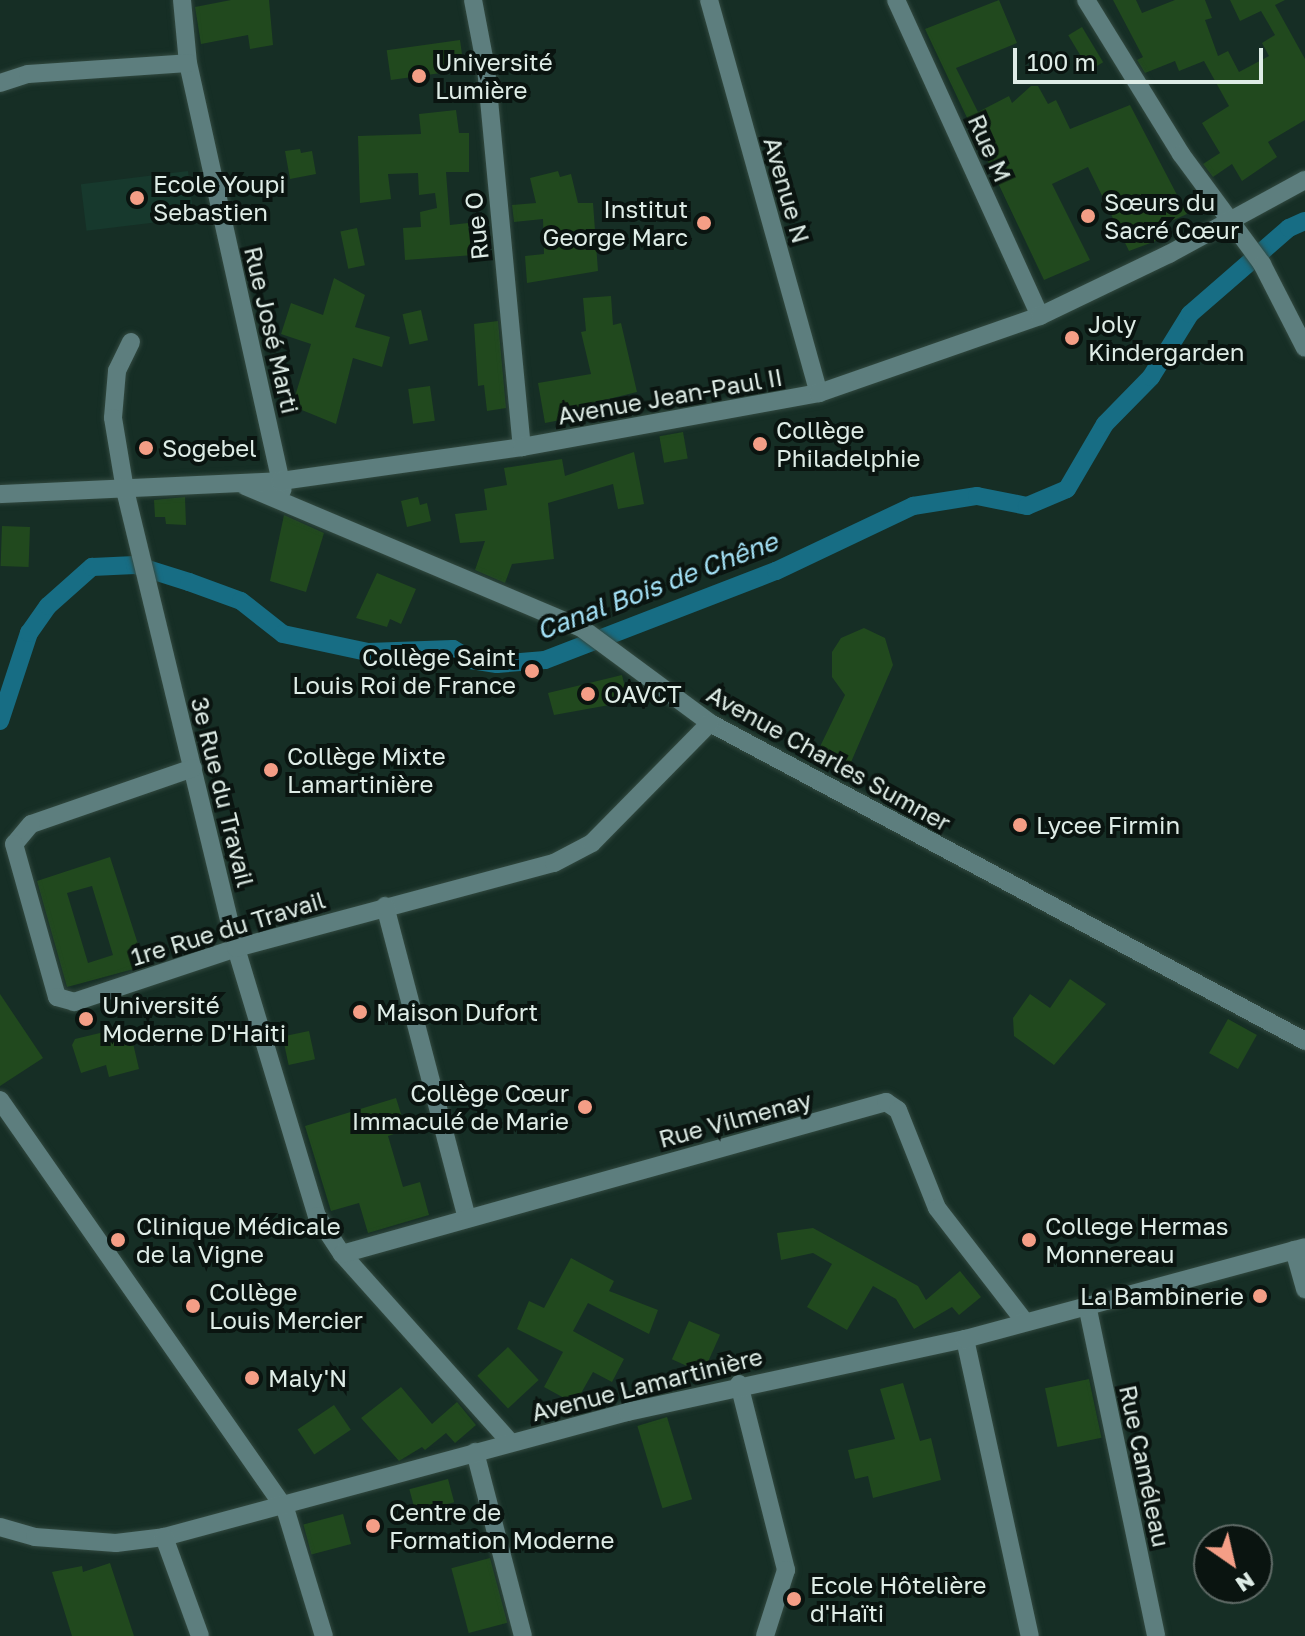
<!DOCTYPE html>
<meta charset="utf-8">
<style>
body{margin:0}
#map{position:relative;width:1305px;height:1636px;overflow:hidden;background:#162e25;font-family:"Golos Text",sans-serif}
div>[style]{position:absolute}
[style*='--x']{left:calc(var(--x)*1px);top:calc(var(--y)*1px);width:calc(var(--w)*1px);rotate:calc(var(--a)*1deg)}
.built>*{inset:0;background:#17392d;transform-origin:0 0}
.canal>*{height:18px;margin:-9px;padding:0 9px;transform-origin:9px;border-radius:9px;background:#176d84}
.building>*{inset:0;background:#21491e;transform-origin:0 0}
.roads{filter:drop-shadow(0 0 2px #324940) drop-shadow(0 0 2px #324940)}
.minor>*{height:18px;margin:-9px;padding:0 9px;transform-origin:9px;border-radius:9px;background:#5d7e7e}
.dots>*{width:22px;height:22px;translate:-50% -50%;box-sizing:border-box;border:4px solid #0a1410;border-radius:50%}
span{translate:-50% -50%;white-space:nowrap;text-align:center;line-height:1.15;-webkit-text-stroke:8px #0a1410;paint-order:stroke}
.poi-label{font-size:24px;color:#deece6}
.left{translate:0 -50%;text-align:left}
.right{translate:-100% -50%;text-align:right}
.street-label{font-size:24px;color:#deece6}
.water-label{font-size:26px;color:#a3e0f5;font-style:italic}
.north{position:absolute;left:1193px;top:1524px;width:80px;height:80px;box-sizing:border-box;background:#0a1410;border:2px solid #5f6a66;border-radius:50%;rotate:146deg;font-size:22px;font-weight:700;line-height:32px;text-align:center;color:#deece6}
.north::after{content:'';display:block;margin:auto;width:28px;height:36px;background:#f49e86;clip-path:polygon(50% 0,100% 100%,50% 72%,0 100%)}
.scale{position:absolute;left:1013px;top:48px;width:250px;height:36px;box-sizing:border-box;border:4px solid #deece6;border-top:0;padding-left:10px;font-size:24px;line-height:28px;white-space:nowrap;color:#deece6;-webkit-text-stroke:6px #0a1410;paint-order:stroke}
</style>
<div id="map">
<div class="built">
<i style="left:188px;top:171px;width:47px;height:108px;rotate:83deg"></i>
</div>
<div class="canal">
<i style="--x:0;--y:721;--w:93;--a:-71.8"></i>
<i style="--x:29;--y:633;--w:33;--a:-55"></i>
<i style="--x:48;--y:606;--w:59;--a:-41.6"></i>
<i style="--x:92;--y:567;--w:43;--a:-2.7"></i>
<i style="--x:135;--y:565;--w:57;--a:17.5"></i>
<i style="--x:189;--y:582;--w:55;--a:20.1"></i>
<i style="--x:241;--y:601;--w:53;--a:38.2"></i>
<i style="--x:283;--y:634;--w:87;--a:12"></i>
<i style="--x:368;--y:652;--w:85;--a:-2"></i>
<i style="--x:453;--y:649;--w:21;--a:31"></i>
<i style="--x:471;--y:660;--w:26;--a:9"></i>
<i style="--x:497;--y:664;--w:48;--a:-4.8"></i>
<i style="--x:545;--y:660;--w:248;--a:-21.1"></i>
<i style="--x:776;--y:571;--w:152;--a:-25.4"></i>
<i style="--x:913;--y:506;--w:65;--a:-8.9"></i>
<i style="--x:977;--y:496;--w:51;--a:11.3"></i>
<i style="--x:1027;--y:506;--w:43;--a:-23"></i>
<i style="--x:1067;--y:489;--w:75;--a:-59.7"></i>
<i style="--x:1105;--y:424;--w:66;--a:-45.6"></i>
<i style="--x:1151;--y:377;--w:74;--a:-58.2"></i>
<i style="--x:1190;--y:314;--w:131;--a:-41"></i>
<i style="--x:1289;--y:228;--w:17;--a:-24"></i>
</div>
<div class="building">
<i style="clip-path:polygon(231px 0,269px 0,273px 45px,250px 49px,248px 35px,201px 44px,195px 7px)"></i>
<i style="clip-path:polygon(999px 0,1017px 43px,956px 68px,978px 112px,1009px 96px,1012px 103px,1031px 86px,1038px 86px,1048px 104px,1056px 100px,1070px 129px,1130px 105px,1187px 214px,1156px 228px,1161px 239px,1129px 251px,1088px 167px,1052px 184px,1090px 260px,1044px 280px,925px 29px)"></i>
<i style="clip-path:polygon(1113px 0,1136px 0,1142px 13px,1175px 0,1205px 0,1212px 18px,1205px 20px,1218px 56px,1228px 51px,1239px 72px,1269px 56px,1262px 43px,1275px 35px,1261px 11px,1240px 21px,1230px 0,1285px 0,1275px 5px,1305px 59px,1305px 120px,1268px 142px,1277px 157px,1242px 181px,1232px 164px,1213px 177px,1203px 164px,1220px 153px,1202px 123px,1229px 106px,1204px 61px,1179px 71px,1175px 61px,1145px 73px,1137px 60px,1143px 57px)"></i>
<i style="left:1082px;top:27px;width:41px;height:16px;rotate:59deg"></i>
<i style="left:460px;top:40px;width:30px;height:74px;rotate:82deg"></i>
<i style="clip-path:polygon(456px 110px,459px 133px,469px 133px,469px 172px,446px 172px,450px 225px,468px 223px,469px 233px,488px 222px,490px 246px,474px 255px,405px 260px,403px 228px,421px 227px,420px 212px,437px 208px,435px 193px,419px 195px,418px 173px,388px 174px,391px 199px,360px 203px,358px 136px,421px 134px,419px 114px)"></i>
<i style="clip-path:polygon(300px 149px,301px 153px,312px 151px,316px 174px,290px 179px,285px 151px)"></i>
<i style="clip-path:polygon(558px 171px,560px 177px,571px 174px,578px 203px,593px 203px,598px 271px,527px 283px,525px 256px,544px 254px,543px 219px,514px 222px,512px 205px,536px 203px,530px 178px)"></i>
<i style="left:357px;top:228px;width:38px;height:17px;rotate:78deg"></i>
<i style="clip-path:polygon(334px 278px,365px 295px,355px 327px,390px 337px,382px 367px,353px 358px,336px 424px,292px 406px,311px 344px,281px 334px,291px 303px,323px 315px)"></i>
<i style="clip-path:polygon(611px 296px,613px 325px,621px 323px,637px 392px,584px 405px,586px 415px,545px 423px,538px 383px,591px 374px,581px 332px,586px 331px,583px 298px)"></i>
<i style="left:421px;top:310px;width:31px;height:19px;rotate:77deg"></i>
<i style="clip-path:polygon(498px 321px,506px 408px,487px 411px,484px 385px,478px 386px,474px 324px)"></i>
<i style="left:430px;top:386px;width:35px;height:22px;rotate:82deg"></i>
<i style="left:683px;top:432px;width:27px;height:24px;rotate:80deg"></i>
<i style="clip-path:polygon(634px 452px,644px 504px,618px 509px,613px 484px,548px 503px,554px 559px,512px 564px,505px 583px,475px 570px,485px 541px,460px 543px,455px 514px,487px 510px,484px 489px,507px 485px,504px 468px,562px 459px,565px 476px)"></i>
<i style="clip-path:polygon(185px 497px,186px 525px,166px 524px,165px 517px,155px 517px,154px 500px)"></i>
<i style="clip-path:polygon(418px 497px,420px 505px,427px 503px,431px 521px,407px 527px,401px 501px)"></i>
<i style="clip-path:polygon(284px 515px,324px 533px,306px 592px,270px 581px)"></i>
<i style="left:2px;top:526px;width:28px;height:40px;rotate:2deg"></i>
<i style="clip-path:polygon(377px 573px,416px 589px,401px 624px,390px 619px,387px 627px,356px 618px)"></i>
<i style="clip-path:polygon(864px 628px,885px 638px,893px 665px,845px 776px,813px 761px,845px 695px,832px 677px,832px 652px,841px 638px)"></i>
<i style="clip-path:polygon(622px 675px,627px 696px,614px 700px,615px 704px,554px 715px,548px 693px)"></i>
<i style="clip-path:polygon(evenodd,110px 857px,145px 966px,67px 987px,37px 881px,110px 857px,92px 886px,113px 955px,88px 963px,67px 893px,92px 886px)"></i>
<i style="clip-path:polygon(1070px 979px,1106px 1004px,1054px 1065px,1014px 1036px,1013px 1018px,1030px 994px,1050px 1008px)"></i>
<i style="clip-path:polygon(0 994px,43px 1058px,0 1086px)"></i>
<i style="left:1228px;top:1019px;width:33px;height:39px;rotate:29deg"></i>
<i style="clip-path:polygon(129px 1026px,139px 1069px,109px 1077px,106px 1065px,81px 1073px,72px 1045px,75px 1039px)"></i>
<i style="left:309px;top:1031px;width:29px;height:27px;rotate:78deg"></i>
<i style="clip-path:polygon(396px 1098px,406px 1130px,388px 1136px,403px 1187px,420px 1182px,429px 1215px,368px 1233px,359px 1203px,331px 1211px,305px 1126px)"></i>
<i style="clip-path:polygon(813px 1228px,918px 1286px,926px 1300px,960px 1271px,981px 1297px,959px 1315px,952px 1307px,914px 1329px,896px 1299px,873px 1286px,847px 1330px,807px 1307px,832px 1264px,813px 1253px,781px 1260px,777px 1233px)"></i>
<i style="clip-path:polygon(571px 1258px,614px 1281px,609px 1291px,658px 1310px,649px 1334px,588px 1303px,573px 1331px,624px 1359px,612px 1382px,593px 1372px,575px 1404px,544px 1387px,563px 1352px,517px 1329px,529px 1301px,544px 1308px)"></i>
<i style="left:689px;top:1321px;width:34px;height:42px;rotate:24deg"></i>
<i style="left:508px;top:1347px;width:45px;height:42px;rotate:47deg"></i>
<i style="left:1089px;top:1379px;width:60px;height:45px;rotate:78deg"></i>
<i style="clip-path:polygon(903px 1383px,920px 1441px,931px 1438px,941px 1480px,873px 1498px,868px 1476px,855px 1479px,848px 1450px,895px 1439px,880px 1389px)"></i>
<i style="clip-path:polygon(401px 1387px,432px 1424px,457px 1402px,476px 1425px,455px 1443px,446px 1433px,425px 1450px,422px 1447px,399px 1461px,361px 1418px)"></i>
<i style="left:334px;top:1405px;width:30px;height:44px;rotate:56deg"></i>
<i style="left:667px;top:1417px;width:86px;height:31px;rotate:73deg"></i>
<i style="left:448px;top:1479px;width:24px;height:40px;rotate:75deg"></i>
<i style="left:343px;top:1514px;width:31px;height:41px;rotate:75deg"></i>
<i style="left:490px;top:1558px;width:67px;height:40px;rotate:75deg"></i>
<i style="clip-path:polygon(110px 1563px,134px 1636px,72px 1636px,52px 1572px,82px 1566px,83px 1572px)"></i>
</div>
<div class="roads">
<div class="minor">
<i style="--x:182;--y:0;--w:63;--a:84.6"></i>
<i style="--x:188;--y:63;--w:437;--a:77.5"></i>
<i style="--x:473;--y:0;--w:69;--a:79.2"></i>
<i style="--x:486;--y:68;--w:381;--a:84.6"></i>
<i style="--x:709;--y:0;--w:408;--a:74.4"></i>
<i style="--x:896;--y:0;--w:347;--a:65.5"></i>
<i style="--x:1086;--y:0;--w:181;--a:58.3"></i>
<i style="--x:1181;--y:154;--w:137;--a:53.6"></i>
<i style="--x:1262;--y:264;--w:94;--a:62.9"></i>
<i style="--x:0;--y:83;--w:29;--a:-18"></i>
<i style="--x:28;--y:74;--w:160;--a:-3.9"></i>
<i style="--x:131;--y:342;--w:32;--a:116"></i>
<i style="--x:117;--y:371;--w:47;--a:94.9"></i>
<i style="--x:113;--y:418;--w:73;--a:80.5"></i>
<i style="--x:125;--y:490;--w:471;--a:76.4"></i>
<i style="--x:236;--y:948;--w:280;--a:73.2"></i>
<i style="--x:317;--y:1216;--w:45;--a:56.7"></i>
<i style="--x:342;--y:1254;--w:252;--a:48.2"></i>
<i style="--x:245;--y:486;--w:367;--a:22.9"></i>
<i style="--x:583;--y:629;--w:158;--a:36.5"></i>
<i style="--x:710;--y:723;--w:675;--a:28.12"></i>
<i style="--x:0;--y:494;--w:281;--a:-2.6"></i>
<i style="--x:281;--y:481;--w:243;--a:-8"></i>
<i style="--x:522;--y:447;--w:302;--a:-10.3"></i>
<i style="--x:819;--y:393;--w:234;--a:-19.2"></i>
<i style="--x:1040;--y:316;--w:143;--a:-25.7"></i>
<i style="--x:1169;--y:254;--w:155;--a:-28.6"></i>
<i style="--x:193;--y:768;--w:171;--a:160.9"></i>
<i style="--x:31;--y:824;--w:26;--a:130"></i>
<i style="--x:14;--y:844;--w:159;--a:74.3"></i>
<i style="--x:57;--y:997;--w:18;--a:16"></i>
<i style="--x:74;--y:1002;--w:171;--a:-18.4"></i>
<i style="--x:236;--y:948;--w:329;--a:-15"></i>
<i style="--x:554;--y:863;--w:43;--a:-27.8"></i>
<i style="--x:592;--y:843;--w:168;--a:-45.5"></i>
<i style="--x:385;--y:906;--w:323;--a:75.3"></i>
<i style="--x:0;--y:1100;--w:498;--a:55.1"></i>
<i style="--x:285;--y:1508;--w:134;--a:73.1"></i>
<i style="--x:1294;--y:1250;--w:41;--a:74.2"></i>
<i style="--x:342;--y:1254;--w:565;--a:-15.61"></i>
<i style="--x:886;--y:1102;--w:14;--a:34"></i>
<i style="--x:898;--y:1110;--w:105;--a:68.3"></i>
<i style="--x:937;--y:1208;--w:144;--a:52.3"></i>
<i style="--x:1087;--y:1305;--w:338;--a:78.2"></i>
<i style="--x:965;--y:1339;--w:304;--a:77.7"></i>
<i style="--x:739;--y:1384;--w:192;--a:75.8"></i>
<i style="--x:786;--y:1570;--w:69;--a:107.7"></i>
<i style="--x:475;--y:1452;--w:190;--a:75.4"></i>
<i style="--x:0;--y:1527;--w:36;--a:16"></i>
<i style="--x:35;--y:1537;--w:81;--a:4.2"></i>
<i style="--x:116;--y:1543;--w:48;--a:-7.1"></i>
<i style="--x:164;--y:1537;--w:480;--a:-15.1"></i>
<i style="--x:627;--y:1412;--w:346;--a:-12.2"></i>
<i style="--x:965;--y:1339;--w:352;--a:-15.1"></i>
<i style="--x:164;--y:1537;--w:105;--a:70"></i>
</div>
</div>
<div class="dots">
<i style="left:419px;top:76px;background:#f49e86"></i>
<i style="left:137px;top:198px;background:#f49e86"></i>
<i style="left:1088px;top:216px;background:#f49e86"></i>
<i style="left:704px;top:223px;background:#f49e86"></i>
<i style="left:1072px;top:338px;background:#f49e86"></i>
<i style="left:760px;top:444px;background:#f49e86"></i>
<i style="left:146px;top:448px;background:#f49e86"></i>
<i style="left:532px;top:671px;background:#f49e86"></i>
<i style="left:588px;top:694px;background:#f49e86"></i>
<i style="left:271px;top:770px;background:#f49e86"></i>
<i style="left:1020px;top:825px;background:#f49e86"></i>
<i style="left:360px;top:1012px;background:#f49e86"></i>
<i style="left:86px;top:1019px;background:#f49e86"></i>
<i style="left:585px;top:1107px;background:#f49e86"></i>
<i style="left:118px;top:1240px;background:#f49e86"></i>
<i style="left:1029px;top:1240px;background:#f49e86"></i>
<i style="left:1260px;top:1296px;background:#f49e86"></i>
<i style="left:193px;top:1306px;background:#f49e86"></i>
<i style="left:252px;top:1378px;background:#f49e86"></i>
<i style="left:373px;top:1526px;background:#f49e86"></i>
<i style="left:794px;top:1599px;background:#f49e86"></i>
</div>
<div class="poi-label">
<span class="left" style="left:435px;top:76px">Université<br>Lumière</span>
<span class="left" style="left:153px;top:198px">Ecole Youpi<br>Sebastien</span>
<span class="left" style="left:1104px;top:216px">Sœurs du<br>Sacré Cœur</span>
<span class="right" style="left:688px;top:223px">Institut<br>George Marc</span>
<span class="left" style="left:1088px;top:338px">Joly<br>Kindergarden</span>
<span class="left" style="left:776px;top:444px">Collège<br>Philadelphie</span>
<span class="left" style="left:162px;top:448px">Sogebel</span>
<span class="right" style="left:516px;top:671px">Collège Saint<br>Louis Roi de France</span>
<span class="left" style="left:604px;top:694px">OAVCT</span>
<span class="left" style="left:287px;top:770px">Collège Mixte<br>Lamartinière</span>
<span class="left" style="left:1036px;top:825px">Lycee Firmin</span>
<span class="left" style="left:102px;top:1019px">Université<br>Moderne D'Haiti</span>
<span class="left" style="left:376px;top:1012px">Maison Dufort</span>
<span class="right" style="left:569px;top:1107px">Collège Cœur<br>Immaculé de Marie</span>
<span class="left" style="left:136px;top:1240px">Clinique Médicale<br>de la Vigne</span>
<span class="left" style="left:1045px;top:1240px">College Hermas<br>Monnereau</span>
<span class="left" style="left:209px;top:1306px">Collège<br>Louis Mercier</span>
<span class="right" style="left:1244px;top:1296px">La Bambinerie</span>
<span class="left" style="left:268px;top:1378px">Maly'N</span>
<span class="left" style="left:389px;top:1526px">Centre de<br>Formation Moderne</span>
<span class="left" style="left:810px;top:1599px">Ecole Hôtelière<br>d'Haïti</span>
</div>
<div class="street-label">
<span style="left:990px;top:148px;rotate:66deg">Rue M</span>
<span style="left:787px;top:190px;rotate:74deg">Avenue N</span>
<span style="left:476px;top:226px;rotate:-96deg">Rue O</span>
<span style="left:272px;top:330px;rotate:77deg">Rue José Marti</span>
<span style="left:670px;top:396px;rotate:-10deg">Avenue Jean-Paul II</span>
<span style="left:829px;top:758px;rotate:29deg">Avenue Charles Sumner</span>
<span style="left:223px;top:792px;rotate:76deg">3e Rue du Travail</span>
<span style="left:228px;top:928px;rotate:-17deg">1re Rue du Travail</span>
<span style="left:735px;top:1119px;rotate:-15deg">Rue Vilmenay</span>
<span style="left:647px;top:1384px;rotate:-14deg">Avenue Lamartinière</span>
<span style="left:1145px;top:1466px;rotate:78deg">Rue Caméleau</span>
</div>
<div class="water-label">
<span style="left:657px;top:586px;rotate:-21deg">Canal Bois de Chêne</span>
</div>
<div class="north">N</div>
<div class="scale">100 m</div>
</div>
